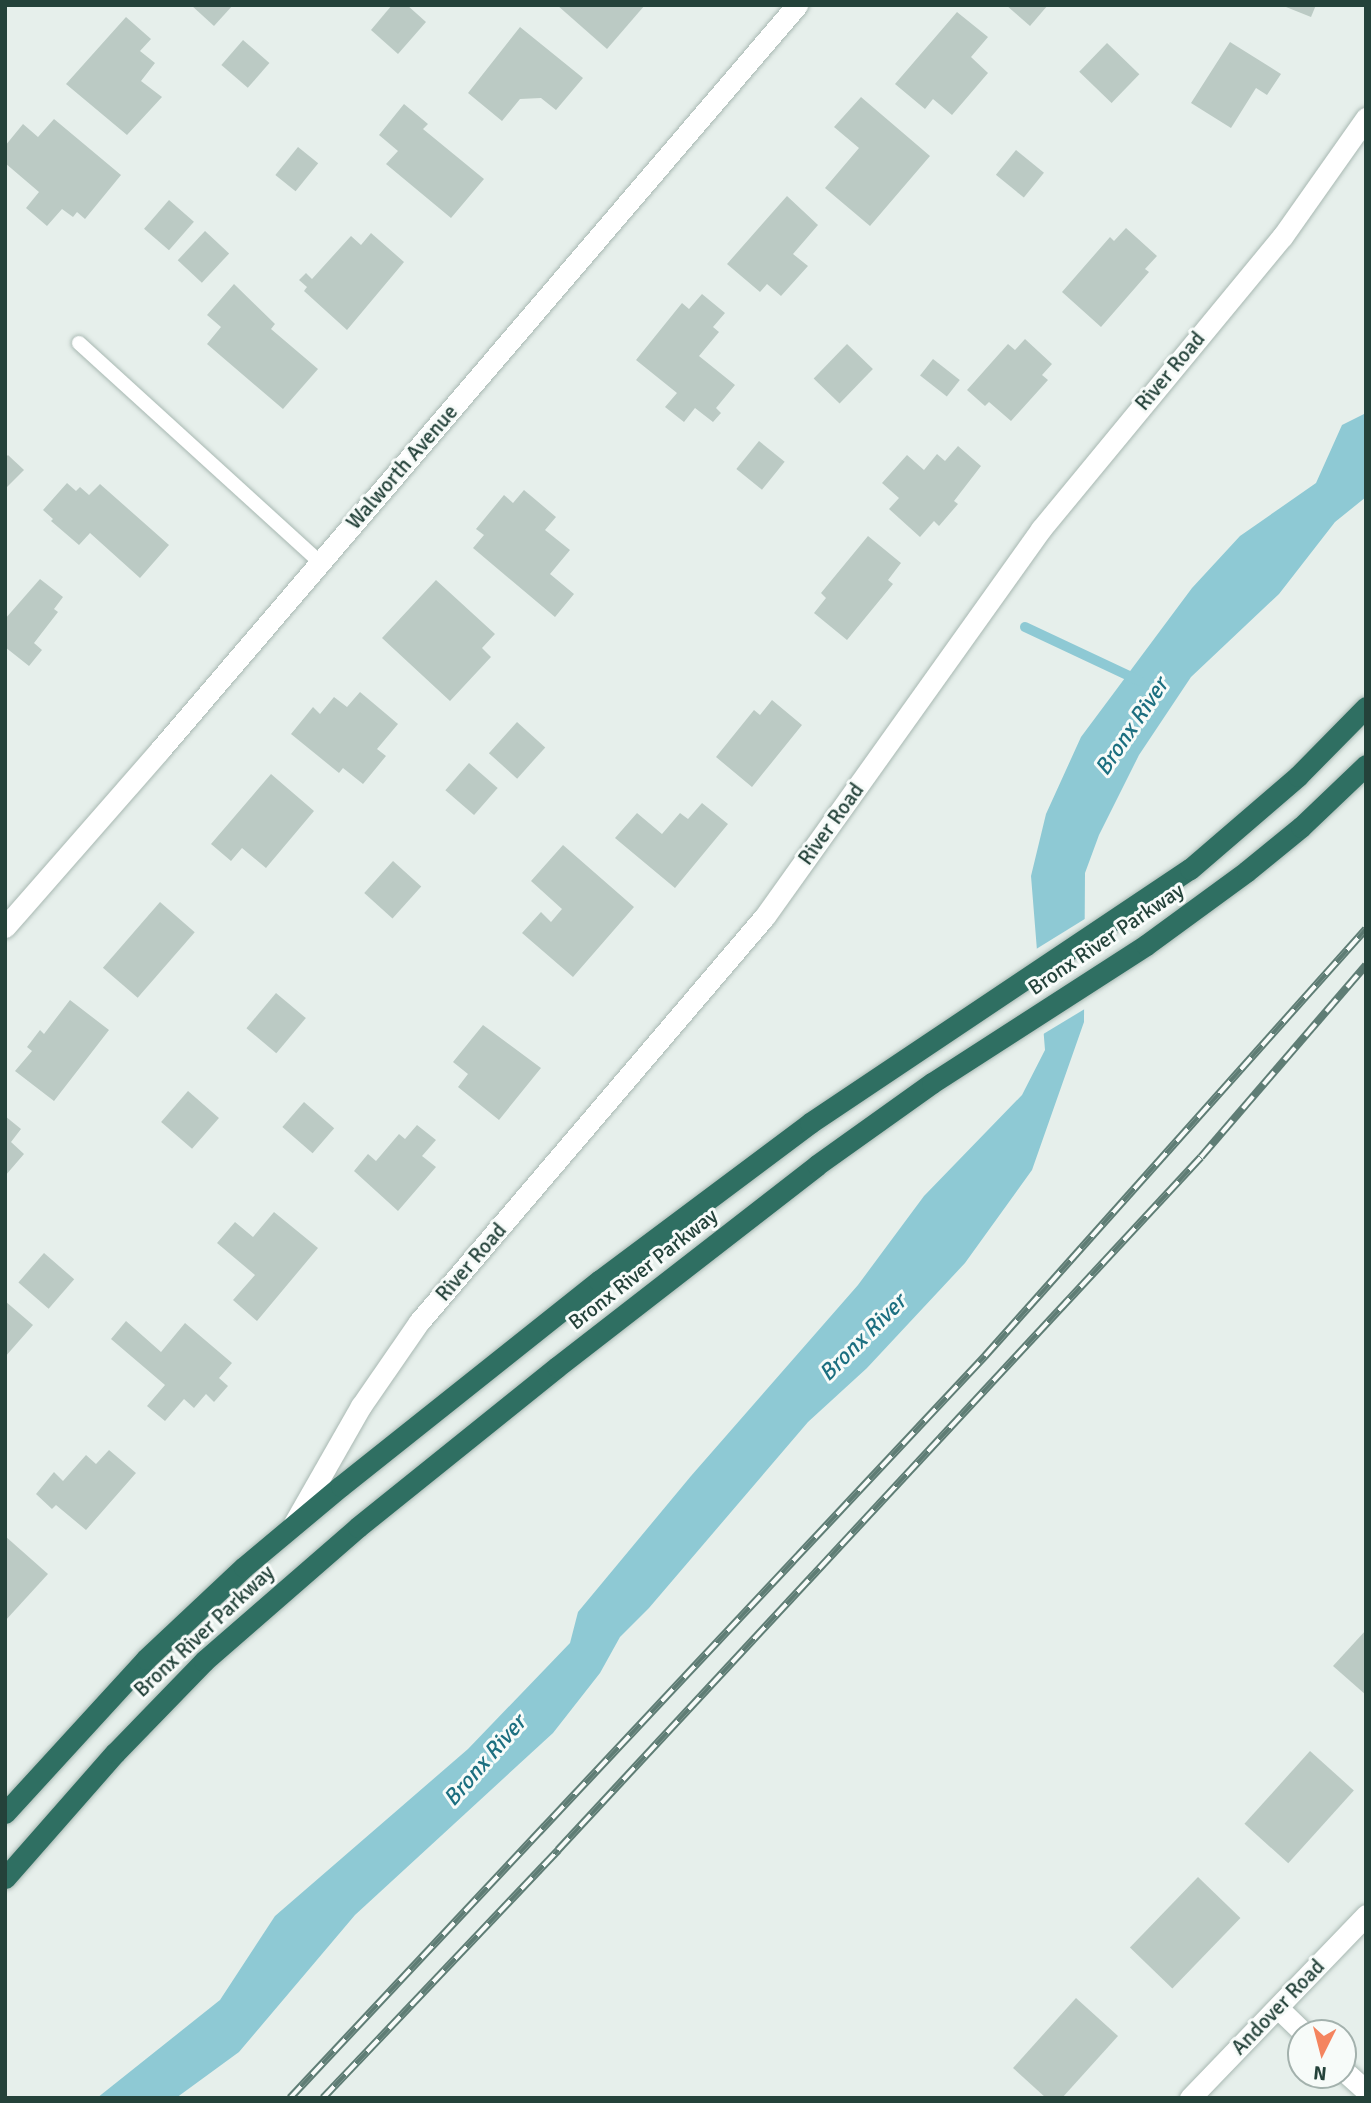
<!DOCTYPE html>
<style>
body{margin:0}
#map{position:relative;width:1371px;height:2103px;overflow:hidden;background:#e6efeb;font-family:Signika,sans-serif}
div>[style]{position:absolute}
[style*='--x']{left:calc(var(--x)*1px);top:calc(var(--y)*1px);width:calc(var(--w)*1px);rotate:calc(var(--a)*1deg)}
.water>*{inset:0;background:#8ec9d4}
.pier>*{inset:0;background:#e6efeb}
.stream>*{height:10px;margin:-5px;padding:0 5px;transform-origin:5px;border-radius:5px;background:#8ec9d4}
.building>*{inset:0;background:#bbcac4;transform-origin:0 0}
.roads{filter:drop-shadow(0 0 2px #a8b8b2) drop-shadow(0 0 2px #a8b8b2)}
.lane>*{height:14px;margin:-7px;padding:0 7px;transform-origin:7px;border-radius:7px;background:#fff}
.street>*{height:21px;margin:-10.5px;padding:0 10.5px;transform-origin:10.5px;border-radius:10.5px;background:#fff}
.secondary>*{height:21px;margin:-10.5px;padding:0 10.5px;transform-origin:10.5px;border-radius:10.5px;background:#fff}
.highway>*{height:21px;margin:-10.5px;padding:0 10.5px;transform-origin:10.5px;border-radius:10.5px;background:#2f6f62}
.rail>*{height:8px;margin-top:-4px;transform-origin:0;background:repeating-linear-gradient(90deg,#f7fbf9 0 16px,#5f7d75 0 32px);box-sizing:border-box;border-block:2px solid #5f7d75}
span{translate:-50% -50%;white-space:nowrap;text-align:center;line-height:1.15;-webkit-text-stroke:6px #f7fbf9;paint-order:stroke}
.street-label{font-size:21px;color:#24423a}
.water-label{font-size:23px;color:#1c6f80;font-style:italic}
.frame{position:absolute;inset:0;border:7px solid #24423a;pointer-events:none}
.north{position:absolute;left:1287px;top:2019px;width:70px;height:70px;box-sizing:border-box;background:#f7fbf9;border:2px solid #a3b1ad;border-radius:50%;rotate:186deg;font-size:19px;font-weight:700;line-height:28px;text-align:center;color:#24423a}
.north::after{content:'';display:block;margin:auto;width:24px;height:32px;background:#f4845f;clip-path:polygon(50% 0,100% 100%,50% 72%,0 100%)}
</style>
<div id="map">
<div class="water">
<i style="clip-path:polygon(1366px 413px,1366px 497px,1335px 522px,1279px 594px,1191px 677px,1139px 755px,1099px 835px,1085px 873px,1084px 1022px,1032px 1170px,965px 1263px,867px 1368px,808px 1422px,649px 1608px,620px 1637px,600px 1673px,553px 1733px,355px 1915px,239px 2052px,176px 2098px,97px 2098px,220px 2000px,275px 1916px,468px 1749px,570px 1643px,578px 1612px,691px 1476px,858px 1285px,924px 1196px,1022px 1095px,1045px 1050px,1031px 876px,1046px 814px,1081px 737px,1192px 588px,1240px 536px,1316px 483px,1342px 425px)"></i>
</div>
<div class="pier">
<i style="clip-path:polygon(1088px 917px,1088px 1007px,1040px 1036px,1033px 951px)"></i>
</div>
<div class="stream">
<i style="--x:1025;--y:627;--w:127;--a:25.2"></i>
</div>
<div class="building">
<i style="clip-path:polygon(191px 5px,233px 5px,214px 26px)"></i>
<i style="clip-path:polygon(392px 5px,407px 5px,426px 22px,398px 54px,371px 30px)"></i>
<i style="clip-path:polygon(557px 5px,645px 5px,607px 49px)"></i>
<i style="clip-path:polygon(1006px 5px,1048px 5px,1030px 26px)"></i>
<i style="clip-path:polygon(1281px 5px,1316px 5px,1311px 17px)"></i>
<i style="clip-path:polygon(957px 12px,988px 37px,971px 57px,988px 73px,952px 115px,933px 99px,925px 109px,895px 84px)"></i>
<i style="clip-path:polygon(126px 17px,151px 39px,140px 51px,155px 63px,141px 81px,162px 97px,127px 135px,66px 84px)"></i>
<i style="clip-path:polygon(520px 27px,583px 78px,556px 110px,541px 98px,520px 99px,502px 121px,468px 93px)"></i>
<i style="left:243px;top:40px;width:35px;height:33px;rotate:41deg"></i>
<i style="clip-path:polygon(1230px 42px,1281px 74px,1267px 95px,1256px 88px,1231px 128px,1191px 103px)"></i>
<i style="left:1107px;top:43px;width:45px;height:40px;rotate:44deg"></i>
<i style="clip-path:polygon(861px 97px,930px 156px,870px 226px,825px 188px,859px 148px,834px 127px)"></i>
<i style="clip-path:polygon(404px 104px,428px 124px,423px 129px,484px 179px,451px 218px,386px 164px,398px 151px,379px 135px)"></i>
<i style="clip-path:polygon(54px 119px,121px 175px,85px 219px,77px 212px,73px 217px,62px 209px,47px 226px,26px 208px,39px 192px,5px 163px,5px 146px,23px 124px,38px 137px)"></i>
<i style="left:298px;top:147px;width:26px;height:36px;rotate:39deg"></i>
<i style="left:1016px;top:150px;width:36px;height:32px;rotate:39deg"></i>
<i style="clip-path:polygon(787px 196px,818px 225px,793px 254px,808px 266px,781px 296px,767px 284px,760px 292px,727px 264px)"></i>
<i style="left:169px;top:200px;width:33px;height:38px;rotate:41deg"></i>
<i style="clip-path:polygon(1126px 228px,1157px 256px,1145px 269px,1149px 272px,1101px 327px,1062px 292px,1110px 237px,1114px 241px)"></i>
<i style="left:205px;top:231px;width:33px;height:40px;rotate:43deg"></i>
<i style="clip-path:polygon(371px 233px,404px 262px,347px 330px,304px 291px,307px 287px,299px 280px,306px 273px,312px 279px,351px 236px,361px 245px)"></i>
<i style="clip-path:polygon(234px 284px,275px 324px,271px 329px,318px 369px,283px 409px,207px 344px,221px 327px,207px 315px)"></i>
<i style="clip-path:polygon(702px 294px,725px 313px,713px 327px,719px 332px,699px 356px,735px 385px,716px 408px,721px 413px,713px 422px,695px 408px,684px 422px,665px 407px,677px 393px,636px 360px,682px 303px,689px 309px)"></i>
<i style="clip-path:polygon(1025px 339px,1052px 364px,1042px 375px,1048px 380px,1011px 421px,989px 402px,985px 406px,967px 390px,1008px 344px,1015px 350px)"></i>
<i style="left:847px;top:344px;width:36px;height:48px;rotate:44deg"></i>
<i style="left:933px;top:359px;width:34px;height:21px;rotate:38deg"></i>
<i style="left:759px;top:441px;width:33px;height:36px;rotate:39deg"></i>
<i style="clip-path:polygon(958px 446px,981px 466px,954px 501px,958px 504px,939px 526px,934px 521px,920px 537px,889px 509px,899px 498px,882px 483px,907px 455px,924px 470px,937px 454px,945px 461px)"></i>
<i style="clip-path:polygon(8px 455px,24px 470px,5px 489px,5px 458px)"></i>
<i style="clip-path:polygon(67px 483px,76px 491px,80px 487px,89px 495px,100px 484px,169px 545px,140px 578px,90px 533px,79px 545px,51px 521px,53px 519px,43px 510px)"></i>
<i style="clip-path:polygon(524px 490px,556px 517px,545px 530px,570px 550px,550px 574px,574px 594px,555px 617px,473px 548px,484px 535px,476px 529px,504px 495px,513px 503px)"></i>
<i style="clip-path:polygon(868px 536px,901px 563px,888px 580px,893px 584px,847px 640px,814px 613px,826px 598px,821px 593px)"></i>
<i style="clip-path:polygon(40px 579px,63px 597px,54px 609px,58px 612px,34px 643px,42px 650px,29px 666px,5px 647px,5px 619px)"></i>
<i style="clip-path:polygon(436px 580px,495px 634px,482px 648px,491px 657px,450px 701px,382px 638px)"></i>
<i style="clip-path:polygon(360px 692px,398px 724px,377px 749px,386px 756px,363px 784px,343px 768px,339px 773px,291px 734px,313px 707px,320px 714px,334px 697px,347px 707px)"></i>
<i style="clip-path:polygon(772px 700px,802px 725px,752px 787px,716px 757px,754px 710px,760px 715px)"></i>
<i style="left:517px;top:722px;width:38px;height:42px;rotate:42deg"></i>
<i style="left:469px;top:763px;width:38px;height:36px;rotate:41deg"></i>
<i style="clip-path:polygon(271px 774px,314px 811px,266px 868px,242px 848px,231px 861px,211px 844px)"></i>
<i style="clip-path:polygon(702px 803px,728px 824px,675px 888px,615px 838px,637px 813px,662px 834px,680px 813px,688px 819px)"></i>
<i style="clip-path:polygon(563px 845px,634px 907px,573px 977px,522px 933px,541px 912px,551px 922px,562px 909px,531px 881px)"></i>
<i style="left:393px;top:861px;width:38px;height:43px;rotate:42deg"></i>
<i style="left:160px;top:902px;width:46px;height:87px;rotate:41deg"></i>
<i style="left:276px;top:993px;width:39px;height:46px;rotate:40deg"></i>
<i style="clip-path:polygon(70px 1000px,109px 1030px,54px 1101px,15px 1071px,32px 1051px,27px 1047px,40px 1030px,44px 1034px)"></i>
<i style="clip-path:polygon(483px 1025px,541px 1068px,499px 1120px,458px 1087px,468px 1074px,453px 1062px)"></i>
<i style="left:188px;top:1091px;width:41px;height:41px;rotate:41deg"></i>
<i style="left:304px;top:1102px;width:40px;height:33px;rotate:41deg"></i>
<i style="clip-path:polygon(5px 1116px,21px 1129px,11px 1142px,24px 1154px,5px 1176px)"></i>
<i style="clip-path:polygon(417px 1125px,436px 1140px,422px 1156px,436px 1167px,398px 1211px,354px 1171px,368px 1154px,376px 1161px,399px 1134px,405px 1139px)"></i>
<i style="clip-path:polygon(274px 1212px,318px 1248px,257px 1321px,233px 1300px,255px 1275px,217px 1243px,235px 1222px,253px 1237px)"></i>
<i style="left:44px;top:1253px;width:40px;height:39px;rotate:41deg"></i>
<i style="clip-path:polygon(5px 1301px,33px 1325px,5px 1357px)"></i>
<i style="clip-path:polygon(126px 1321px,161px 1352px,185px 1323px,232px 1363px,219px 1378px,228px 1386px,214px 1402px,206px 1394px,194px 1408px,184px 1399px,165px 1421px,147px 1406px,165px 1385px,111px 1339px)"></i>
<i style="clip-path:polygon(109px 1450px,136px 1473px,86px 1530px,56px 1505px,52px 1509px,36px 1494px,54px 1472px,63px 1481px,86px 1455px,96px 1464px)"></i>
<i style="clip-path:polygon(5px 1536px,48px 1574px,5px 1621px)"></i>
<i style="clip-path:polygon(1366px 1630px,1366px 1695px,1333px 1666px)"></i>
<i style="left:1310px;top:1751px;width:59px;height:98px;rotate:42deg"></i>
<i style="left:1198px;top:1877px;width:59px;height:98px;rotate:44deg"></i>
<i style="clip-path:polygon(1076px 1998px,1118px 2036px,1062px 2098px,1046px 2098px,1013px 2068px)"></i>
</div>
<div class="roads">
<div class="lane">
<i style="--x:79;--y:343;--w:326;--a:42.3"></i>
</div>
<div class="street">
<i style="--x:293;--y:1525;--w:137;--a:-60.3"></i>
<i style="--x:361;--y:1406;--w:102;--a:-55.4"></i>
<i style="--x:419;--y:1322;--w:533;--a:-49.56"></i>
<i style="--x:765;--y:916;--w:475;--a:-54.5"></i>
<i style="--x:1041;--y:529;--w:379;--a:-50.5"></i>
<i style="--x:1282;--y:237;--w:146;--a:-54.8"></i>
<i style="--x:1278;--y:2008;--w:36;--a:44"></i>
<i style="--x:1343;--y:2070;--w:31;--a:42"></i>
<i style="--x:1190;--y:2098;--w:254;--a:-46.1"></i>
</div>
<div class="secondary">
<i style="--x:5;--y:927;--w:234;--a:-48.8"></i>
<i style="--x:159;--y:751;--w:982;--a:-49.46"></i>
</div>
<div class="highway">
<i style="--x:5;--y:1813;--w:209;--a:-47.5"></i>
<i style="--x:146;--y:1659;--w:134;--a:-43.2"></i>
<i style="--x:244;--y:1567;--w:126;--a:-39.9"></i>
<i style="--x:341;--y:1486;--w:330;--a:-38.5"></i>
<i style="--x:599;--y:1281;--w:264;--a:-36.8"></i>
<i style="--x:810;--y:1123;--w:457;--a:-33.8"></i>
<i style="--x:1190;--y:869;--w:143;--a:-40.7"></i>
<i style="--x:1298;--y:776;--w:97;--a:-45.4"></i>
<i style="--x:5;--y:1878;--w:167;--a:-48.7"></i>
<i style="--x:115;--y:1753;--w:128;--a:-45.9"></i>
<i style="--x:204;--y:1661;--w:204;--a:-41"></i>
<i style="--x:358;--y:1527;--w:255;--a:-38.8"></i>
<i style="--x:557;--y:1367;--w:329;--a:-37.8"></i>
<i style="--x:817;--y:1165;--w:141;--a:-35.5"></i>
<i style="--x:932;--y:1083;--w:255;--a:-32.8"></i>
<i style="--x:1146;--y:945;--w:125;--a:-36.2"></i>
<i style="--x:1247;--y:871;--w:70;--a:-39.2"></i>
<i style="--x:1301;--y:827;--w:90;--a:-43.6"></i>
</div>
</div>
<div class="rail">
<i style="--x:290;--y:2098;--w:1017;--a:-46.87"></i>
<i style="--x:985;--y:1356;--w:572;--a:-48.26"></i>
<i style="--x:323;--y:2098;--w:342;--a:-46.5"></i>
<i style="--x:558;--y:1850;--w:945;--a:-47.14"></i>
<i style="--x:1201;--y:1157;--w:253;--a:-49.3"></i>
</div>
<div class="street-label">
<span style="left:1170px;top:371px;rotate:-50deg">River Road</span>
<span style="left:402px;top:467px;rotate:-49deg">Walworth Avenue</span>
<span style="left:831px;top:824px;rotate:-54deg">River Road</span>
<span style="left:1106px;top:939px;rotate:-34deg">Bronx River Parkway</span>
<span style="left:471px;top:1262px;rotate:-49deg">River Road</span>
<span style="left:643px;top:1269px;rotate:-38deg">Bronx River Parkway</span>
<span style="left:204px;top:1631px;rotate:-43deg">Bronx River Parkway</span>
<span style="left:1278px;top:2007px;rotate:-46deg">Andover Road</span>
</div>
<div class="water-label">
<span style="left:1132px;top:727px;rotate:-56deg">Bronx River</span>
<span style="left:863px;top:1338px;rotate:-45deg">Bronx River</span>
<span style="left:485px;top:1761px;rotate:-49deg">Bronx River</span>
</div>
<div class="frame"></div>
<div class="north">N</div>
</div>
